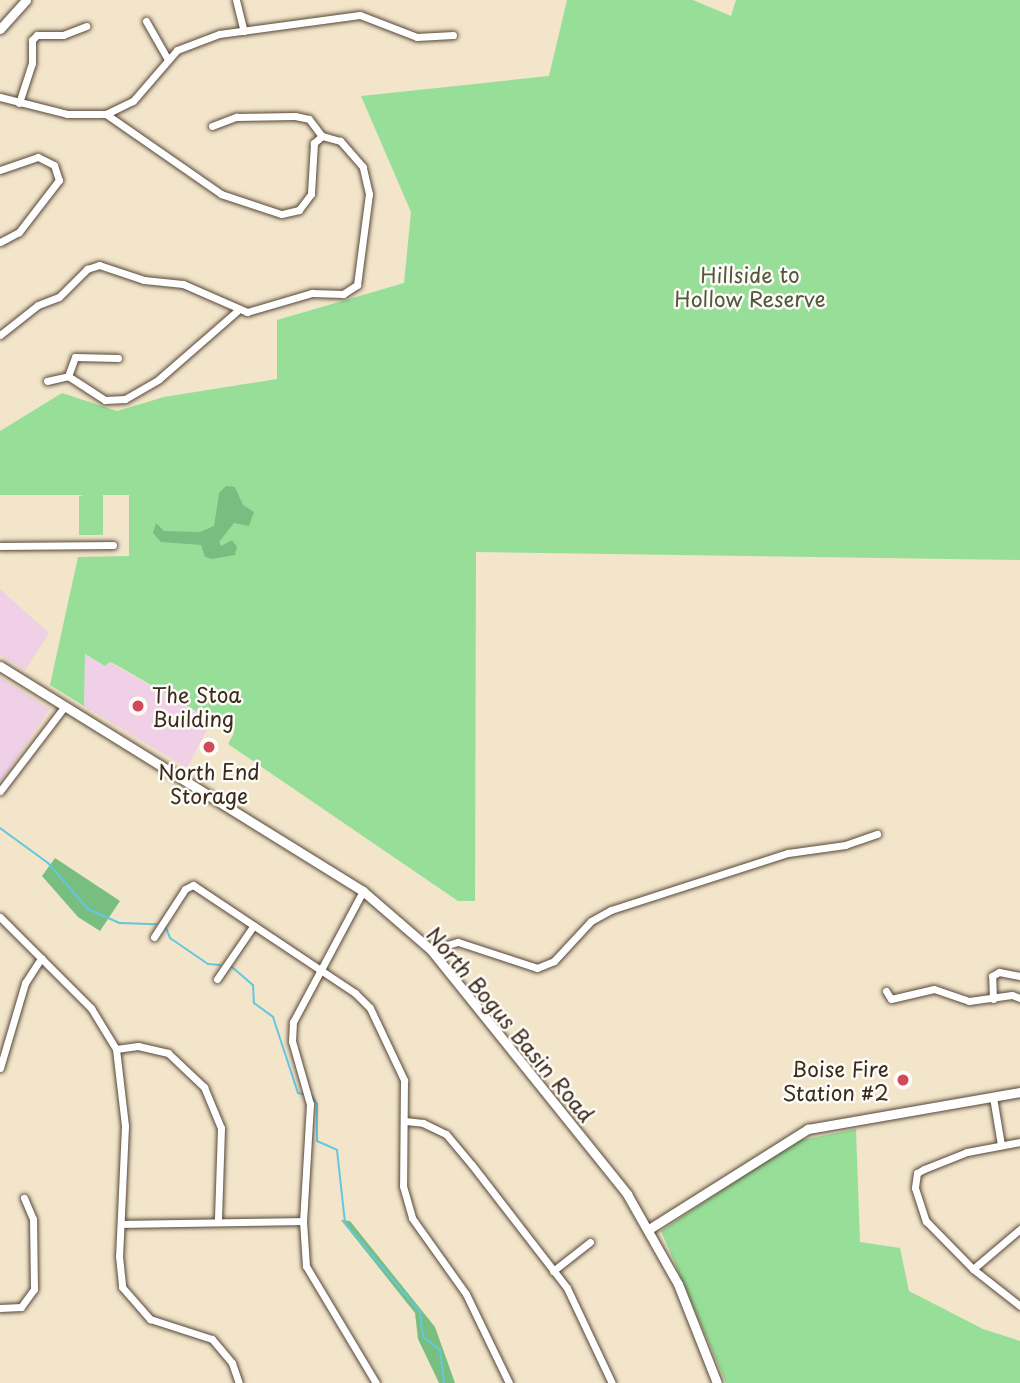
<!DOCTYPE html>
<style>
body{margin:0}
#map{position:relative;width:1020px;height:1383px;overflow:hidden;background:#f2e5ca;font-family:"Playpen Sans",sans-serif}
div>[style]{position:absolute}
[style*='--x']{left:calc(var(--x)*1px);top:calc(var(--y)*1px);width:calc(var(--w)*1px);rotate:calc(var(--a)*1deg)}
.built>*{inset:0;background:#efd0e6}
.green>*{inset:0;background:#97df99}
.forest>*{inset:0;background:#79be81}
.stream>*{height:2px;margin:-1px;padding:0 1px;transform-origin:1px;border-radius:1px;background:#62c8df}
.roads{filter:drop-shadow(0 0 2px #564638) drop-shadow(0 0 2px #564638)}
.minor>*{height:7px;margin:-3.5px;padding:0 3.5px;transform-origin:3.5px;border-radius:3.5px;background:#fff}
.tertiary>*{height:9px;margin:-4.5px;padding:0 4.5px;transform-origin:4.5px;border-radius:4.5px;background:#fff}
.dots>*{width:19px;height:19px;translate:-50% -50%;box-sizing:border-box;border:4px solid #fdfcf7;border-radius:50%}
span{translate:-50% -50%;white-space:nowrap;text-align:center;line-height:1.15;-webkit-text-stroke:5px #fdfcf7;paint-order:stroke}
.park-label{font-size:21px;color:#52573d}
.poi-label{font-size:21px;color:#3b2a1e}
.left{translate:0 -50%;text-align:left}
.right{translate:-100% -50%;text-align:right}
.street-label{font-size:21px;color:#3b2a1e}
</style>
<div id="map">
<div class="built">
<i style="clip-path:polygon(0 589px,49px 633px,25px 670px,0 655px)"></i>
<i style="clip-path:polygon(85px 654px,105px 666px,109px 662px,212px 720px,187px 768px,84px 706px)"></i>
<i style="clip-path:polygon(0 677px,50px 709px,0 782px)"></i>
</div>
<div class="green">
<i style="clip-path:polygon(567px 0,693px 0,731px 16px,736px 0,1020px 0,1020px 560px,476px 552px,475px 901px,458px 901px,228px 744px,234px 733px,120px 667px,110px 662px,105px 666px,85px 654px,84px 706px,50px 685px,78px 557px,129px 556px,129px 495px,103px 495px,103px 535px,79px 535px,79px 496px,84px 495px,0 495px,0 431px,62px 393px,117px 411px,164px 397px,277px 379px,277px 320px,404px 283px,411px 212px,361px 96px,549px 76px)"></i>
<i style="clip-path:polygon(856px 1129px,860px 1242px,900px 1248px,909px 1291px,983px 1329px,1020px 1341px,1020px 1383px,726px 1383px,661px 1231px,796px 1141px)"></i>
</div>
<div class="forest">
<i style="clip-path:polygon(226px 486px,235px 487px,243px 505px,254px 512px,249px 526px,234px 523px,219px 542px,221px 546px,232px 540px,237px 547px,235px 555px,212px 559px,205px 557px,201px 545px,161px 542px,153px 533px,156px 523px,164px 531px,200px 532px,214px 526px,219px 493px)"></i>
<i style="clip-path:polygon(55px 858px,120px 901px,100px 931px,78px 917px,42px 876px)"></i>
<i style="clip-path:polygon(341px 1220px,350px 1221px,435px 1327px,455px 1383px,439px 1383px,418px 1339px,415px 1313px)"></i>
</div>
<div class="stream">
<i style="--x:0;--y:828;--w:59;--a:36.1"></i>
<i style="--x:48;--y:863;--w:61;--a:49"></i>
<i style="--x:88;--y:909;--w:35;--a:24"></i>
<i style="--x:120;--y:923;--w:36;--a:2"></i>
<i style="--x:166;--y:928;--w:11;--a:68"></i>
<i style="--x:170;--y:938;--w:46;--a:34.4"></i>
<i style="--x:208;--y:964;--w:12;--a:5"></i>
<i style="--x:232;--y:967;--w:28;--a:41"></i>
<i style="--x:253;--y:985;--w:18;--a:87"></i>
<i style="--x:254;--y:1003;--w:24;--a:36"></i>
<i style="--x:273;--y:1017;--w:80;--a:71.8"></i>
<i style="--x:298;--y:1093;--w:5;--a:11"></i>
<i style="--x:312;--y:1096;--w:9;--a:58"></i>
<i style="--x:317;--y:1104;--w:37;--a:90"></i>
<i style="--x:317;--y:1141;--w:22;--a:24"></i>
<i style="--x:337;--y:1150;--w:73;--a:83.7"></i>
<i style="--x:345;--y:1223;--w:116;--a:49.9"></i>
<i style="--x:420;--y:1312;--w:25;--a:83"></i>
<i style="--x:423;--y:1337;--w:21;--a:37"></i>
<i style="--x:440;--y:1350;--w:33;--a:83"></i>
</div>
<div class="roads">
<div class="minor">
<i style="--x:236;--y:0;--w:32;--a:76"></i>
<i style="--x:146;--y:21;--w:43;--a:60.4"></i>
<i style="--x:0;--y:97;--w:69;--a:14.2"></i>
<i style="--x:67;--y:114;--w:39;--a:0"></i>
<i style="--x:106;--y:114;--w:30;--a:-26"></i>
<i style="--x:133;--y:101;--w:67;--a:-49.2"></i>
<i style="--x:177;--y:50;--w:45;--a:-20.9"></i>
<i style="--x:219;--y:34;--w:142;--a:-7.7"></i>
<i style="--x:360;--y:15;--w:61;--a:21.1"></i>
<i style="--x:417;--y:37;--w:36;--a:-3"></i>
<i style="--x:19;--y:103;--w:42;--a:-72"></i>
<i style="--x:32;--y:63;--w:23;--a:-90"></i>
<i style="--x:32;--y:40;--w:7;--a:-45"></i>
<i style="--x:37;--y:35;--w:26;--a:0"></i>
<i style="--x:63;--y:35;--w:25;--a:-21"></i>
<i style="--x:212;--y:126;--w:26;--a:-21"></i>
<i style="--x:236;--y:117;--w:59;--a:-1"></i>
<i style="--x:295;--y:116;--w:14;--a:12"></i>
<i style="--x:309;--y:119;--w:21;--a:53"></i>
<i style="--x:0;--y:170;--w:40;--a:-18.9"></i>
<i style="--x:38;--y:157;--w:18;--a:27"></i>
<i style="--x:54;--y:165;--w:16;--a:72"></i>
<i style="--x:59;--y:180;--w:66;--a:127.6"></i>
<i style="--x:19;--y:232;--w:21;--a:152"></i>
<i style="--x:0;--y:335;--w:48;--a:-38.3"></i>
<i style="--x:38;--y:305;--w:22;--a:-21"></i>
<i style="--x:59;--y:297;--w:40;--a:-45"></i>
<i style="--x:87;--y:269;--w:13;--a:-18"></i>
<i style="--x:99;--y:265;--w:47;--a:18.4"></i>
<i style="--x:144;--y:280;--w:39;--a:6"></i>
<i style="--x:183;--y:284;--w:70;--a:23.6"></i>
<i style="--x:247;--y:312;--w:68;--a:-16.3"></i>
<i style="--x:312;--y:293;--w:31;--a:2"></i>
<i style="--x:343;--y:294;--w:17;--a:-33"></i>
<i style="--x:357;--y:285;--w:92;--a:-82.5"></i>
<i style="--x:369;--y:194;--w:28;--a:-103"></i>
<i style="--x:363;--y:167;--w:35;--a:-131"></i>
<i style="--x:340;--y:141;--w:19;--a:-164"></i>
<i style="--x:322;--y:136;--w:11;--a:139"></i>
<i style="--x:314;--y:143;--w:51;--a:93.4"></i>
<i style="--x:311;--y:194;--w:20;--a:127"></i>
<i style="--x:299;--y:210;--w:18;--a:167"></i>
<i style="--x:281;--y:214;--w:63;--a:-161.6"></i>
<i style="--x:221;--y:194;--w:140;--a:-145.2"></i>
<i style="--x:118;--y:358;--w:43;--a:-178.7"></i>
<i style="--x:75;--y:357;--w:20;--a:110"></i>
<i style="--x:68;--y:376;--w:44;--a:33"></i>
<i style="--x:105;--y:400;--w:20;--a:-3"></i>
<i style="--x:125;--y:399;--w:39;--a:-30"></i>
<i style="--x:159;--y:379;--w:103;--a:-41.1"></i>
<i style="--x:47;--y:381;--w:22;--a:-13"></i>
<i style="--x:0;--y:546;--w:113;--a:-0.5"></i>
<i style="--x:0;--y:791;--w:107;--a:-52.6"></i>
<i style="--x:363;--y:891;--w:149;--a:118.1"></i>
<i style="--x:293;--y:1022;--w:19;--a:93"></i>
<i style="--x:292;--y:1041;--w:66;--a:74.1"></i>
<i style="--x:310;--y:1104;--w:117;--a:93.4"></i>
<i style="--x:303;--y:1221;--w:45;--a:86.2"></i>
<i style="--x:306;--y:1266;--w:136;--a:59.1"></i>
<i style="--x:0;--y:917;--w:129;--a:45"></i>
<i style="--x:91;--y:1008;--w:48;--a:58.6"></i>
<i style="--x:116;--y:1049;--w:78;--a:83.3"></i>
<i style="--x:125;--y:1126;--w:130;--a:92.6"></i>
<i style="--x:119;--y:1256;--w:31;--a:84"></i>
<i style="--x:122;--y:1287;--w:43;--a:48.8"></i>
<i style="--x:150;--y:1319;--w:65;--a:17.9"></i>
<i style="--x:212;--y:1339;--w:31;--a:50"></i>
<i style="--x:232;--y:1363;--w:21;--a:71"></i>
<i style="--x:154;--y:937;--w:57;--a:-57.1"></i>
<i style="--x:185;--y:889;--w:9;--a:-27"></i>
<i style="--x:193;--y:885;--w:195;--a:33.7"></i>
<i style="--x:355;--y:993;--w:21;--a:45"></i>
<i style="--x:370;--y:1008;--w:80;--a:64.7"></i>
<i style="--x:404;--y:1080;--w:106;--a:90.5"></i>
<i style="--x:403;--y:1186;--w:33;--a:74"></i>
<i style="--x:412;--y:1218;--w:93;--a:54.6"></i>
<i style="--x:466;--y:1294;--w:99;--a:64.2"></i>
<i style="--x:431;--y:950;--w:28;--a:-17"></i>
<i style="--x:458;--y:942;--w:83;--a:18.2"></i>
<i style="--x:537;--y:968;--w:18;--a:-22"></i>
<i style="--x:554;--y:961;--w:54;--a:-47.2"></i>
<i style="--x:591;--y:921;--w:23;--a:-29"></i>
<i style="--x:611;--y:910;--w:186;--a:-17.9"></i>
<i style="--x:788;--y:853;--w:58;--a:-8"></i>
<i style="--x:845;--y:845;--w:34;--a:-19"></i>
<i style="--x:217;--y:979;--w:65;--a:-55.6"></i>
<i style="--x:886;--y:991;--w:9;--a:58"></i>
<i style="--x:891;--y:999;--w:44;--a:-13.1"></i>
<i style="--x:934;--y:989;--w:37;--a:19"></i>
<i style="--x:969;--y:1001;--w:43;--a:-7.9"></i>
<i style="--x:1012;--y:995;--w:9;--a:21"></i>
<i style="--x:993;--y:999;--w:23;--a:-92"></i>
<i style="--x:992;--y:976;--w:8;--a:-30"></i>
<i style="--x:999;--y:972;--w:21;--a:11"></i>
<i style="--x:116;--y:1049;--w:22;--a:-8"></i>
<i style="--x:138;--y:1046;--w:31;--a:13"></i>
<i style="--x:168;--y:1053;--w:50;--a:43.4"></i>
<i style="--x:204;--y:1087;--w:44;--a:67.5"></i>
<i style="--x:221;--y:1128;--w:92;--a:91.9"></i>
<i style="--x:0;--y:1068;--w:89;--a:-73.6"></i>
<i style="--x:25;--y:983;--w:30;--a:-57"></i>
<i style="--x:993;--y:1097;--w:49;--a:80.5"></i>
<i style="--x:405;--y:1121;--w:18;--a:6"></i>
<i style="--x:423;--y:1123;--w:25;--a:26"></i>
<i style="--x:446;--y:1134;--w:40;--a:50"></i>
<i style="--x:472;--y:1165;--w:155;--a:52.3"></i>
<i style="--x:567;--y:1288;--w:105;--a:64.7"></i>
<i style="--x:1020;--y:1142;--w:54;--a:169.3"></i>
<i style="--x:967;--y:1152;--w:46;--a:158.4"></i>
<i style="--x:924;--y:1169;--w:8;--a:150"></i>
<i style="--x:917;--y:1173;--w:15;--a:98"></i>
<i style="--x:915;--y:1188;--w:35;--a:72"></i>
<i style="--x:926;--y:1221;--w:67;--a:45.6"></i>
<i style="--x:973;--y:1269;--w:60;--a:38.2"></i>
<i style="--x:121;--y:1224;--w:182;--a:-0.9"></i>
<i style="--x:973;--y:1269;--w:62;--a:-40.4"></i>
<i style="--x:553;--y:1271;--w:47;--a:-38.1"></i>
<i style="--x:0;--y:1308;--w:21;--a:-3"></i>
<i style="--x:21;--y:1307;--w:22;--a:-54"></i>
<i style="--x:34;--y:1289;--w:70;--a:-90.8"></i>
<i style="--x:33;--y:1219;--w:23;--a:-113"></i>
</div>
<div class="tertiary">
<i style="--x:0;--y:29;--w:39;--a:-48"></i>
<i style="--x:0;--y:666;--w:427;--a:31.8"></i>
<i style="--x:363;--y:891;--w:90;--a:40.9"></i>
<i style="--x:431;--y:950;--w:313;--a:51.2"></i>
<i style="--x:627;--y:1194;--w:103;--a:60.5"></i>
<i style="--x:678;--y:1284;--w:106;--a:68.5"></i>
<i style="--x:649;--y:1229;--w:188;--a:-32.2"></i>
<i style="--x:808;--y:1129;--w:215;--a:-9.9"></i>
</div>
</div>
<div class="dots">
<i style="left:138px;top:706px;background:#d1495b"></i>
<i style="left:209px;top:747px;background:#d1495b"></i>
<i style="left:903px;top:1080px;background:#d1495b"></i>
</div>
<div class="park-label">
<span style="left:750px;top:286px">Hillside to<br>Hollow Reserve</span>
</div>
<div class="poi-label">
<span class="left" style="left:152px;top:706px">The Stoa<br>Building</span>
<span style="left:209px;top:783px">North End<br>Storage</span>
<span class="right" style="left:889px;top:1080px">Boise Fire<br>Station #2</span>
</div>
<div class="street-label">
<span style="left:511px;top:1024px;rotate:50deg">North Bogus Basin Road</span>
</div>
</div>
